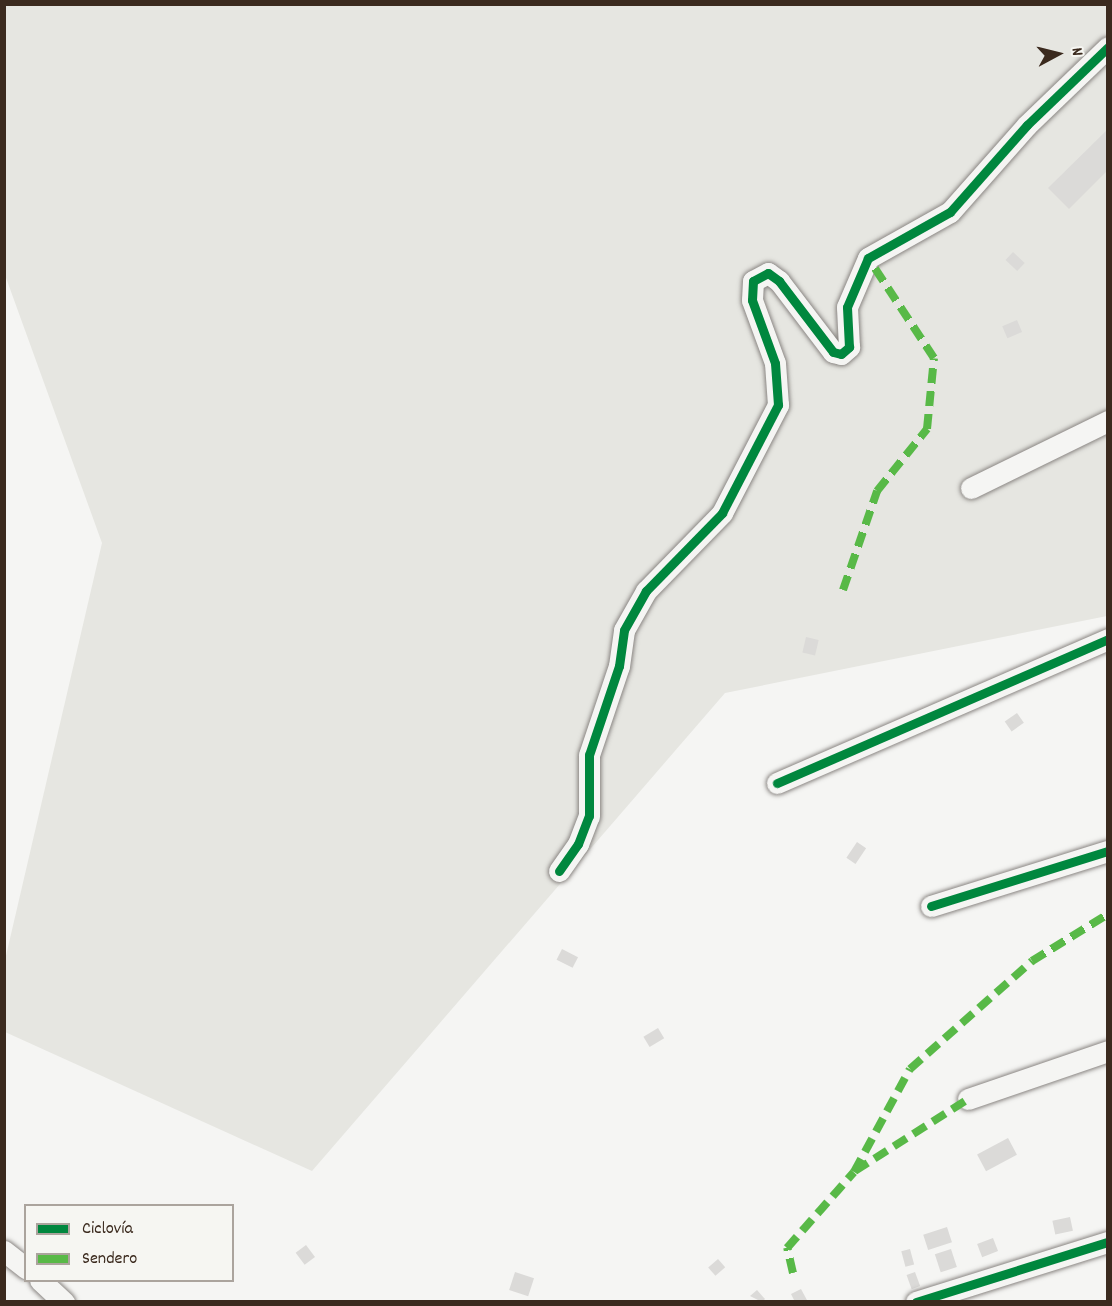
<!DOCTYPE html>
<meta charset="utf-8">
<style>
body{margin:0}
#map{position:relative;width:1112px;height:1306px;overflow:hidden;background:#f5f5f3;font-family:Dekko,sans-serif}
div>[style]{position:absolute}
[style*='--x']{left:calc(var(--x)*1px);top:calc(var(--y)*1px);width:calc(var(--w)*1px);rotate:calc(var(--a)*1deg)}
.green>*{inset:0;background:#e6e6e1}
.building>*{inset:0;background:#dbdad8;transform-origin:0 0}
.roads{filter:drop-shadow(0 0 2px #8a8683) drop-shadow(0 0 2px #8a8683)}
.minor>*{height:21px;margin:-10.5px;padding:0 10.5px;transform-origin:10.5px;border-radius:10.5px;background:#f5f5f3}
.quiet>*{height:8px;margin-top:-4px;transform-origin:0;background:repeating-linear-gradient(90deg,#58b947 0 15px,transparent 0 23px)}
.cycleway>*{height:9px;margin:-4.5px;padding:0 4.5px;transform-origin:4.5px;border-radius:4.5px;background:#00873e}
span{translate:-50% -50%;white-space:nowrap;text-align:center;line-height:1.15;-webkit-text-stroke:4.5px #f6f6f2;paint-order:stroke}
.frame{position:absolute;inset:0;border:6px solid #3b2a1e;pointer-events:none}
.legend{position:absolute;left:24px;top:1204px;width:210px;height:78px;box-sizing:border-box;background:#f6f6f2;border:2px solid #aba49d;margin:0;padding:8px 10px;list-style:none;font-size:18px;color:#3b2a1e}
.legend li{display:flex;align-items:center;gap:12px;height:30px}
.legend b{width:30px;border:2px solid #aba49d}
.north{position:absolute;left:1028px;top:24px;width:60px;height:60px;-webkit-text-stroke:4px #f6f6f2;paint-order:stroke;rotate:83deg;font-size:16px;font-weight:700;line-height:24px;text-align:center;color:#3b2a1e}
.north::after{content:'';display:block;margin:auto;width:21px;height:27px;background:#3b2a1e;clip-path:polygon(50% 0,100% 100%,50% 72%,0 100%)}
</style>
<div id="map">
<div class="green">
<i style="clip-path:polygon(5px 5px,1107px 5px,1107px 616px,725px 693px,312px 1171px,5px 1032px,5px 960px,102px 543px,5px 275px)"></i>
</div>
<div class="building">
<i style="clip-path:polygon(1108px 129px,1108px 170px,1069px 209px,1048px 188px)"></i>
<i style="left:1013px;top:252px;width:16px;height:11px;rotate:43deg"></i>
<i style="left:1017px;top:320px;width:13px;height:16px;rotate:67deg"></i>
<i style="left:806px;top:637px;width:13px;height:16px;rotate:13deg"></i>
<i style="left:1017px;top:713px;width:12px;height:15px;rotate:55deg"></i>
<i style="left:857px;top:842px;width:11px;height:19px;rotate:34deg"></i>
<i style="left:562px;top:949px;width:18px;height:12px;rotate:27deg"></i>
<i style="left:658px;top:1028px;width:12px;height:17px;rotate:59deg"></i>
<i style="left:1008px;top:1138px;width:19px;height:35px;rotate:62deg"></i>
<i style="left:1070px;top:1217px;width:14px;height:18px;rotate:78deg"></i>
<i style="left:947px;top:1227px;width:16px;height:25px;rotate:72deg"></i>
<i style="left:993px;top:1238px;width:14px;height:17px;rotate:69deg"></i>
<i style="left:306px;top:1245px;width:15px;height:13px;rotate:53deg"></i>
<i style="left:910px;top:1249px;width:16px;height:9px;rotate:75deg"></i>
<i style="left:951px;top:1249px;width:19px;height:17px;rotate:72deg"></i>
<i style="left:718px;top:1259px;width:11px;height:13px;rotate:49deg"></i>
<i style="left:515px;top:1272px;width:20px;height:19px;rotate:18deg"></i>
<i style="left:915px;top:1272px;width:15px;height:9px;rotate:70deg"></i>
<i style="clip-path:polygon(801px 1289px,808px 1302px,795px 1302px,791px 1294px)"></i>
<i style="clip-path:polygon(757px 1290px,765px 1299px,762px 1302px,750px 1296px)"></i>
</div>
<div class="roads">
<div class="minor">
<i style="--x:971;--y:488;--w:153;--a:-26.1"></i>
<i style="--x:777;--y:783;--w:361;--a:-23.5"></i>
<i style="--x:559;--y:871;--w:33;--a:-55"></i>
<i style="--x:578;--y:844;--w:30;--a:-69"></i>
<i style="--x:589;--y:816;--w:61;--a:-90"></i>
<i style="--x:589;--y:755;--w:94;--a:-71.4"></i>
<i style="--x:619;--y:666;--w:36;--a:-82"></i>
<i style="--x:624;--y:630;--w:45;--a:-60.6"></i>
<i style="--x:646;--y:591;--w:109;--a:-45.7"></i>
<i style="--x:722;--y:513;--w:122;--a:-62.6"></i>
<i style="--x:778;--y:405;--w:42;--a:-94.1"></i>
<i style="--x:775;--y:363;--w:67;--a:-110.1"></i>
<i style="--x:752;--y:300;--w:19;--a:-87"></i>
<i style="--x:753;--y:281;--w:17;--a:-28"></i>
<i style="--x:768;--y:273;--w:14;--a:36"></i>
<i style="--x:779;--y:281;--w:89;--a:52.7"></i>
<i style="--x:833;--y:352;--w:8;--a:14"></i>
<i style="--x:841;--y:354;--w:11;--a:-41"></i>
<i style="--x:849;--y:347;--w:40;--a:-92.9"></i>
<i style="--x:847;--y:307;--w:53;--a:-66.8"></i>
<i style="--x:868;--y:258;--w:94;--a:-29.3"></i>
<i style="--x:950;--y:212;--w:116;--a:-48.5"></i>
<i style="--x:1027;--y:125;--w:112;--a:-43.9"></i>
<i style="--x:931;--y:906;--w:185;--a:-17.3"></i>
<i style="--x:968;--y:1099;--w:148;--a:-18.9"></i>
<i style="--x:4;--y:1251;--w:28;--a:38"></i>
<i style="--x:40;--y:1280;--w:33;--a:43"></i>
<i style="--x:916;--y:1302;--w:201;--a:-17.4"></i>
</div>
</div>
<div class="quiet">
<i style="--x:843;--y:590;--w:105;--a:-71"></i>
<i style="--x:877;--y:491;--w:80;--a:-51.1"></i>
<i style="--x:927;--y:429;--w:71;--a:-84.4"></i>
<i style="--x:934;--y:358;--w:120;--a:-123.4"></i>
<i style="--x:855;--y:1171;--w:134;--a:-32.5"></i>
<i style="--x:793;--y:1273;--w:26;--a:-103"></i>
<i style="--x:787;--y:1248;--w:101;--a:-48.6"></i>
<i style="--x:854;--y:1172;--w:117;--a:-61.5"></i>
<i style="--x:910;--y:1069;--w:163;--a:-41.5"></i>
<i style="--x:1032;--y:961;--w:89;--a:-31.7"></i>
</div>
<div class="cycleway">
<i style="--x:777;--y:783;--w:361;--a:-23.5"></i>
<i style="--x:559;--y:871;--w:33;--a:-55"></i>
<i style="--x:578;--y:844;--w:30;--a:-69"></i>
<i style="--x:589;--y:816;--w:61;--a:-90"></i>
<i style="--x:589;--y:755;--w:94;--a:-71.4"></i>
<i style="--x:619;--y:666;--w:36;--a:-82"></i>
<i style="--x:624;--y:630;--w:45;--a:-60.6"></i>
<i style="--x:646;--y:591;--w:109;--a:-45.7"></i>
<i style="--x:722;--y:513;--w:122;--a:-62.6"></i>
<i style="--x:778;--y:405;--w:42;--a:-94.1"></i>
<i style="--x:775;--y:363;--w:67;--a:-110.1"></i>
<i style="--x:752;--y:300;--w:19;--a:-87"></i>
<i style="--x:753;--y:281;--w:17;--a:-28"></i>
<i style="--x:768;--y:273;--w:14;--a:36"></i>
<i style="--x:779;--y:281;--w:89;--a:52.7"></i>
<i style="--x:833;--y:352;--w:8;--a:14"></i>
<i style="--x:841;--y:354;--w:11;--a:-41"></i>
<i style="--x:849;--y:347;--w:40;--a:-92.9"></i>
<i style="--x:847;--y:307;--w:53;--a:-66.8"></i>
<i style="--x:868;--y:258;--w:94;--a:-29.3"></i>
<i style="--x:950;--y:212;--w:116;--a:-48.5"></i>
<i style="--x:1027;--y:125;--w:112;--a:-43.9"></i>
<i style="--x:931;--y:906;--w:185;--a:-17.3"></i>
<i style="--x:916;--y:1302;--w:201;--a:-17.4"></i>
</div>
<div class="frame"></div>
<ul class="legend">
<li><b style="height:8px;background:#00873e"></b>Ciclovía</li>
<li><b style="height:8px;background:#58b947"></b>Sendero</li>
</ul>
<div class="north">N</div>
</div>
